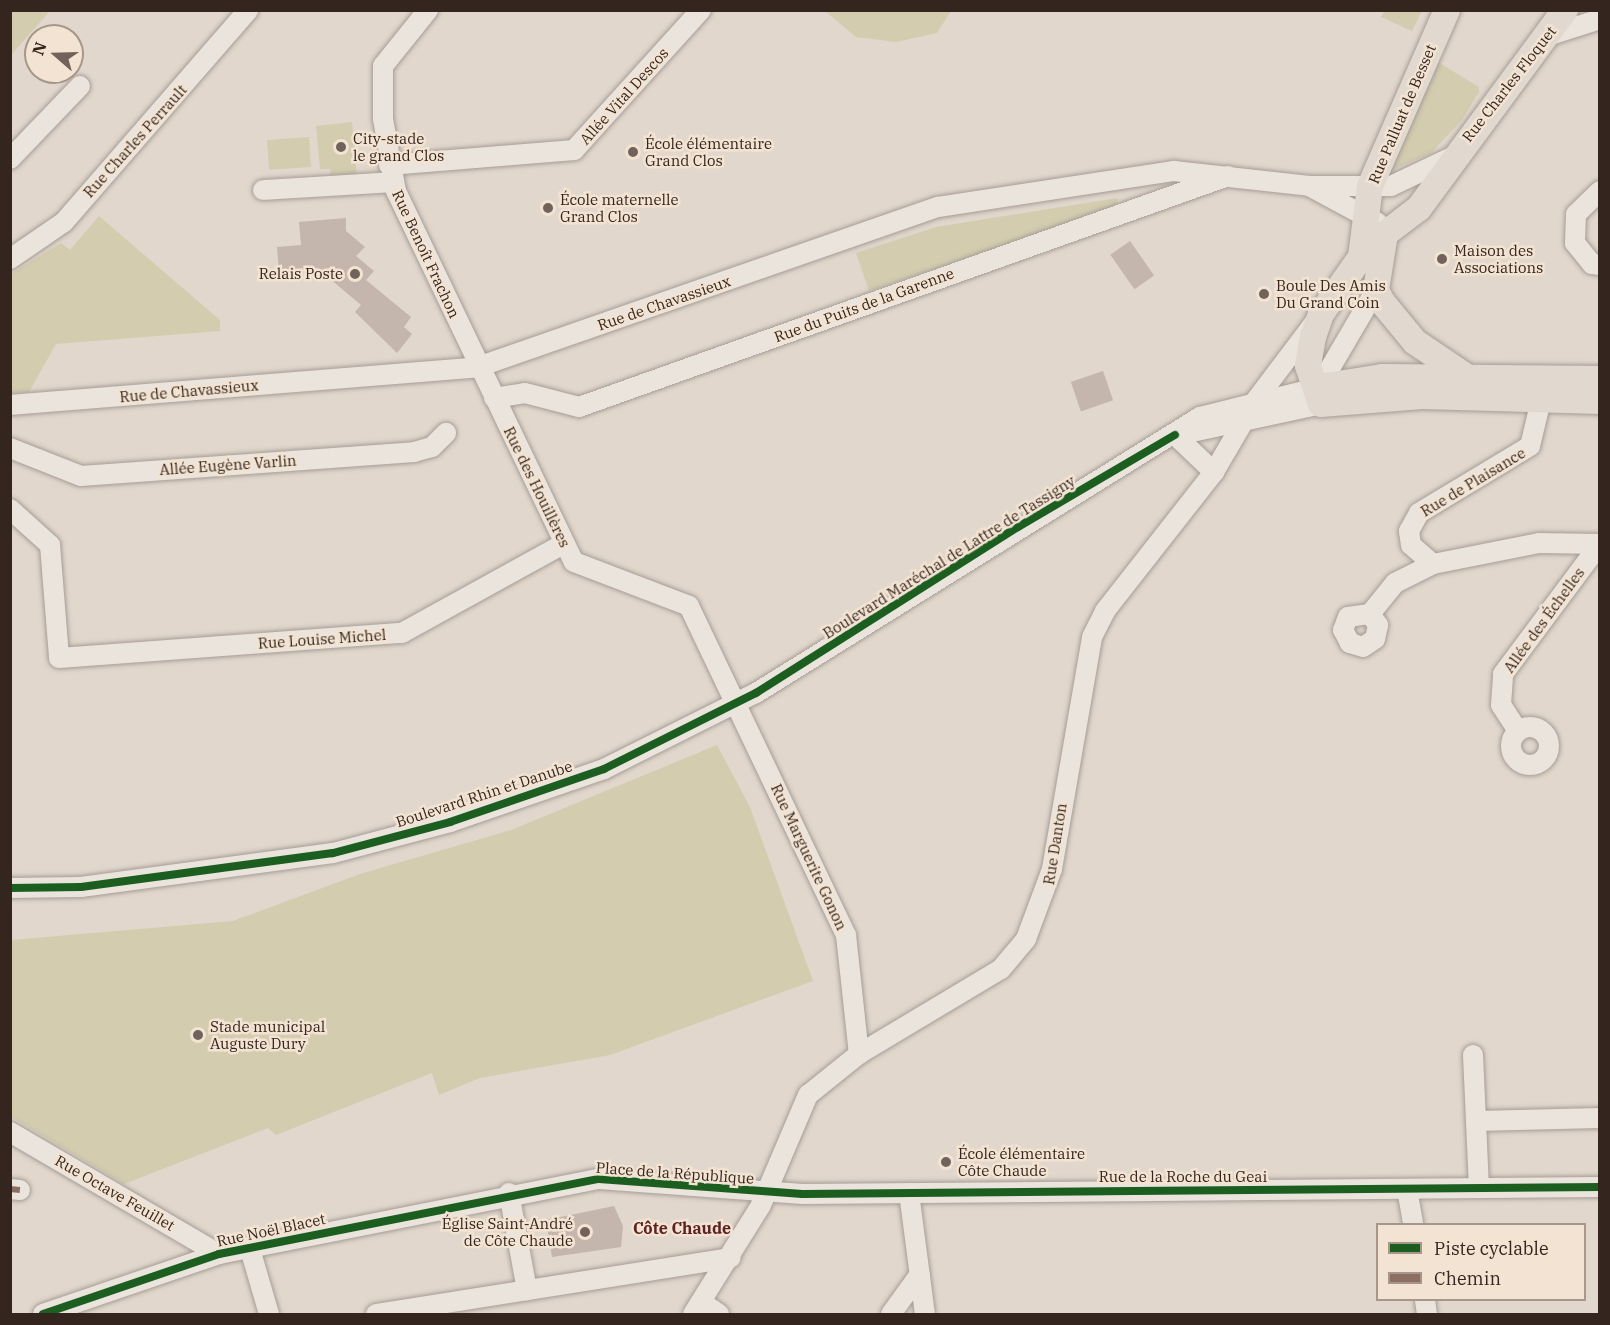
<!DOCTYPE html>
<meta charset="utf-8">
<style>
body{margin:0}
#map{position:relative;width:1610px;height:1325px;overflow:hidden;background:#e1d7cc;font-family:"IBM Plex Serif",serif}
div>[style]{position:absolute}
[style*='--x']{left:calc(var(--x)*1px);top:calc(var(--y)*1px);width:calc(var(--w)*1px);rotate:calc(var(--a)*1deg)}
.green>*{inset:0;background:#d3ccaf;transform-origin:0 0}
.building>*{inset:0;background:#c4b5ad;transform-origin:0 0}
.roads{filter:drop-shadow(0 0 2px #a69d96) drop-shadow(0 0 2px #a69d96)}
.minor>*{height:20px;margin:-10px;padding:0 10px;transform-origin:10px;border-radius:10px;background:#eae4dd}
.minor>.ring{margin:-10px;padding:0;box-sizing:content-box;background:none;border:20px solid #eae4dd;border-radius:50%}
.major>*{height:26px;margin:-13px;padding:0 13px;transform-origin:13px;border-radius:13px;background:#e1d8cf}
.quiet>*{height:6px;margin-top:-3px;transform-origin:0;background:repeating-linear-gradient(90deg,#8d6e63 0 12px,transparent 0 18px)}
.cycleway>*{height:8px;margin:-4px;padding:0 4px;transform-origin:4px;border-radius:4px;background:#1b5e20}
.dots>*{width:16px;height:16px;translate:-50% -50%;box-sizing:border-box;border:3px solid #f2e3d2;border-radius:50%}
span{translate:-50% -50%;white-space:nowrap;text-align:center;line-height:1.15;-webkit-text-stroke:5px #f2e3d2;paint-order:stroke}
.street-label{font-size:15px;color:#34251e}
.poi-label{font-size:15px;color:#34251e}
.left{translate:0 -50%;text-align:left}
.right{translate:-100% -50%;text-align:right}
.neighbourhood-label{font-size:16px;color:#5d2221;font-weight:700}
.frame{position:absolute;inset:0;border:12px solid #34251e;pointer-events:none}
.legend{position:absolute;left:1376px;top:1223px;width:210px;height:78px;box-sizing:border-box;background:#f2e3d2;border:2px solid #a6978a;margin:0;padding:8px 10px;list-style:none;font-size:18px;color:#34251e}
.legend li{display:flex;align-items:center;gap:12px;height:30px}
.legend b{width:30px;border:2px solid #a6978a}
.north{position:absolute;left:24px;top:24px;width:60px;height:60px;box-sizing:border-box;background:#f2e3d2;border:2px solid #a6978a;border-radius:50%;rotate:290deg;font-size:16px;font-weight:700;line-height:24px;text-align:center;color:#34251e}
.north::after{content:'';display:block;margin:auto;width:21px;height:27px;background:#71635b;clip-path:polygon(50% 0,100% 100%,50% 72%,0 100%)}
</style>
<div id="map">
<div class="green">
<i style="clip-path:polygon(11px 10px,50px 11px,11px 55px,10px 11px)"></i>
<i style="clip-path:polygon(1385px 10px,1422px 10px,1422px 11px,1412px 31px,1381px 17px)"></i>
<i style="clip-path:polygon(825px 11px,951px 11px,937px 33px,896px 42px,856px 37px)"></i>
<i style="clip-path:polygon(1436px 61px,1479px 87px,1479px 92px,1462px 120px,1431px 153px,1392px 170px)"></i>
<i style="clip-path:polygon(352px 122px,357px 176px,331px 178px,330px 169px,320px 169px,316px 126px)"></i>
<i style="left:309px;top:137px;width:30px;height:42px;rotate:86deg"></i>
<i style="clip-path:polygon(1117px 198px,1118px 207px,869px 291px,856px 253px,936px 227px)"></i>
<i style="clip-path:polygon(99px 216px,220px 320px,220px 331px,56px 344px,29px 392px,11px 393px,11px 274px,61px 243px,70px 250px)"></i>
<i style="clip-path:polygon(717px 745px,750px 807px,813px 981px,610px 1055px,480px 1078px,439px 1095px,432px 1073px,276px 1135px,268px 1128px,124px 1184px,11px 1117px,11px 940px,233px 921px,360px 874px,511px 830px)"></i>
</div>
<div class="building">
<i style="clip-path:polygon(346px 218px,346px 231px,365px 247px,356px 256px,374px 271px,366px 280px,411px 317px,404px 327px,412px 334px,397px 353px,355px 312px,361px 305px,317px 268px,279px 271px,277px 247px,301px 245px,299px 222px)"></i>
<i style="left:1130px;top:241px;width:42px;height:24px;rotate:55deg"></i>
<i style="left:1103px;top:371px;width:31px;height:34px;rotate:71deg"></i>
<i style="clip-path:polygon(614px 1206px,623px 1226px,621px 1247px,552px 1257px,546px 1220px)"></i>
</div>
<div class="roads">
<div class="minor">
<i style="--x:428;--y:10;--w:72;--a:128.8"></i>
<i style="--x:383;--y:66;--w:53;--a:90"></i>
<i style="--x:383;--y:119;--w:73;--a:79.8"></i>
<i style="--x:396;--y:191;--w:411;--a:64.4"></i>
<i style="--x:574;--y:562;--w:123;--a:20.9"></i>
<i style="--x:689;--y:606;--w:365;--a:64.5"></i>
<i style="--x:846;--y:935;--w:120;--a:83.8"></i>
<i style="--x:1544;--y:37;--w:59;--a:-17.8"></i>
<i style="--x:10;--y:159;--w:101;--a:-46.2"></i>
<i style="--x:389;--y:165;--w:186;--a:-4.6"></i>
<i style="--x:574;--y:150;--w:189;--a:-47.8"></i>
<i style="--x:1309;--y:186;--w:78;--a:28.2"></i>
<i style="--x:263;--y:190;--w:130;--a:-3.5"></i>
<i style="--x:1600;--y:191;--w:33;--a:136"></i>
<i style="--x:1576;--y:214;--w:29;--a:92"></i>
<i style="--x:1575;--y:243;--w:27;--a:51"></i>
<i style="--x:1592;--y:264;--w:8;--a:7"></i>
<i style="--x:10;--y:259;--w:65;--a:-34.4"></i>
<i style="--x:64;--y:222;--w:281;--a:-49"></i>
<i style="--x:494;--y:398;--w:31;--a:-9"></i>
<i style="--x:525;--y:393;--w:56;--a:14.5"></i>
<i style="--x:579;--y:407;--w:689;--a:-19.59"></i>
<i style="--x:1541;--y:400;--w:47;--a:103.4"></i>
<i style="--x:1530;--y:446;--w:130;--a:148.9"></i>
<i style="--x:1419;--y:513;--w:21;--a:119"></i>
<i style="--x:1409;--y:531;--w:14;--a:82"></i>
<i style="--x:1411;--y:545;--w:29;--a:41"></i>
<i style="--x:1433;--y:564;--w:108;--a:-11.2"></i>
<i style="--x:1539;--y:543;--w:61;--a:0.9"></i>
<i style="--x:10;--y:405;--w:470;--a:-4.6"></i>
<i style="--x:478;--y:367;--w:487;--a:-19.2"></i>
<i style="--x:938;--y:207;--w:239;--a:-8.7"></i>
<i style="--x:1174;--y:171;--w:136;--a:6.3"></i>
<i style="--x:1309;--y:186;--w:82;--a:0"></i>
<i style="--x:1391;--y:186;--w:68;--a:-25.4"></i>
<i style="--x:1175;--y:435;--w:54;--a:43.5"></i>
<i style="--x:1178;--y:435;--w:146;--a:-12.2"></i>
<i style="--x:10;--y:448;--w:76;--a:21.5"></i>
<i style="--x:81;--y:476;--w:334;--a:-4.1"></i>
<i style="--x:414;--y:452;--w:19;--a:-16"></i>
<i style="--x:432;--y:447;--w:20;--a:-45"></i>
<i style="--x:10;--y:509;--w:54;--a:42"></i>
<i style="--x:50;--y:545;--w:113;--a:85.4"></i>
<i style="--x:59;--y:658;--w:344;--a:-4.2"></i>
<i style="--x:402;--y:633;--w:184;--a:-28.9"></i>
<i style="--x:1370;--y:614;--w:14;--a:54"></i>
<i style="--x:1378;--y:625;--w:14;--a:102"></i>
<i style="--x:1375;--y:639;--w:14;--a:146"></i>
<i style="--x:1363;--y:647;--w:14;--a:-163"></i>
<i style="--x:1350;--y:643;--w:15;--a:-118"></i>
<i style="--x:1343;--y:630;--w:14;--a:-69"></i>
<i style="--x:1348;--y:617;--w:22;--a:-8"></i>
<i style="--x:1370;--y:614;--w:40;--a:-51"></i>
<i style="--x:1395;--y:583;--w:42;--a:-26.6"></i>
<i class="ring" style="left:1511px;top:727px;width:18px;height:18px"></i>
<i style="--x:1518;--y:731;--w:31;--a:-123"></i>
<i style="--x:1501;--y:705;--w:31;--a:-86"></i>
<i style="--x:1503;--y:674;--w:162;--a:-53.3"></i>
<i style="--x:10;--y:888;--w:71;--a:-0.8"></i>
<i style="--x:81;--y:887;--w:254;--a:-7.7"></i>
<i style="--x:333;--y:853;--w:121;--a:-14.8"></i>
<i style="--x:450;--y:822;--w:163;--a:-19"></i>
<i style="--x:604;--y:769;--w:170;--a:-26.6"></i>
<i style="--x:756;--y:693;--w:523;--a:-31.87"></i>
<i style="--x:1200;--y:417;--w:123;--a:-14.1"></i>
<i style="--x:1319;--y:387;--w:113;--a:-59.6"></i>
<i style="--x:1473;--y:1055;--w:66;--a:87.4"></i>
<i style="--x:10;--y:1132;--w:242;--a:30.3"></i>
<i style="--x:1479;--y:1188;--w:67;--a:-92.6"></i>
<i style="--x:1476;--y:1121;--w:124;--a:-1.4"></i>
<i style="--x:10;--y:1189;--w:10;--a:6"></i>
<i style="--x:1407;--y:1189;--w:36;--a:80"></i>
<i style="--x:509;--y:1193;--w:99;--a:79.5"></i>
<i style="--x:909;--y:1193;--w:122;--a:82.5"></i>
<i style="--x:250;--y:1249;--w:68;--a:73.7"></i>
<i style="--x:1425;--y:1300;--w:14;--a:82"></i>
<i style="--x:701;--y:1302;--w:22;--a:34"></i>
<i style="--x:43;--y:1314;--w:186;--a:-18.8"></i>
<i style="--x:219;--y:1254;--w:387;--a:-11.2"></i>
<i style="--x:599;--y:1179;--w:204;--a:4.2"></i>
<i style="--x:802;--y:1194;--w:798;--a:-0.5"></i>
<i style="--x:376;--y:1314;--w:359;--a:-9"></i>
<i style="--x:693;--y:1314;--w:128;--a:-58"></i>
<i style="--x:761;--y:1205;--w:120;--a:-66.9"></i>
<i style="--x:808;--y:1095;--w:65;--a:-38.8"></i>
<i style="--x:859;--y:1054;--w:165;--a:-30.9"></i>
<i style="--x:1001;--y:969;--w:39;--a:-50"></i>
<i style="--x:1026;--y:939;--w:75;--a:-69.6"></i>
<i style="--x:1052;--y:869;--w:235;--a:-80.2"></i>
<i style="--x:1092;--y:637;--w:29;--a:-63"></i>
<i style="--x:1105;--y:611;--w:177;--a:-51.9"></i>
<i style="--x:1214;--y:472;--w:83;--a:-59.7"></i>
<i style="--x:1256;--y:400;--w:98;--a:-52.9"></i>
<i style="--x:891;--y:1314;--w:49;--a:-54.1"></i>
</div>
<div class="major">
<i style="--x:1447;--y:10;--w:192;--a:113.6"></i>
<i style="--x:1370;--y:186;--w:72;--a:97.2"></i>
<i style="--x:1361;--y:257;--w:70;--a:125.1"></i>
<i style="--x:1321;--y:314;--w:24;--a:109"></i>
<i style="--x:1313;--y:337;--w:29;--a:100"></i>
<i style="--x:1308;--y:366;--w:40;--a:71.1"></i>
<i style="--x:1321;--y:404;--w:101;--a:-4.5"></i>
<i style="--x:1422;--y:396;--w:178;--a:1.6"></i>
<i style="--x:1464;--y:375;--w:59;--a:-146"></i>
<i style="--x:1415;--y:342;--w:52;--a:-129.5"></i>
<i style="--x:1382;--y:302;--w:13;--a:-117"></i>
<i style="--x:1376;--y:290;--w:57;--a:-80.9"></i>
<i style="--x:1385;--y:234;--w:43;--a:-37.4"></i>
<i style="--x:1419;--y:208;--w:246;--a:-53.6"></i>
<i style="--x:1319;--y:387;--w:64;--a:-9"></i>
<i style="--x:1382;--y:377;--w:218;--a:0.5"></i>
</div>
</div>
<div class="quiet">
<i style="--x:10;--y:1189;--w:10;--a:6"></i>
</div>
<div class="cycleway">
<i style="--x:10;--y:888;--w:71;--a:-0.8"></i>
<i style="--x:81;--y:887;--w:254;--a:-7.7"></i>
<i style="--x:333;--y:853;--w:121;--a:-14.8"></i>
<i style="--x:450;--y:822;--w:163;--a:-19"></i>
<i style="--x:604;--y:769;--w:170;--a:-26.6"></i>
<i style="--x:756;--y:693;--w:310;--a:-32.4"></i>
<i style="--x:1018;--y:527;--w:182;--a:-30.4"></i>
<i style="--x:43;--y:1314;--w:186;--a:-18.8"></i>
<i style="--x:219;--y:1254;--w:387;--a:-11.2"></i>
<i style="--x:599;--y:1179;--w:204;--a:4.2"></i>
<i style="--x:802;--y:1194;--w:798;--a:-0.5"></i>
</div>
<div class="dots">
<i style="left:341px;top:147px;background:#71635b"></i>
<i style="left:633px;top:152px;background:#71635b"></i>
<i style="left:548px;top:208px;background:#71635b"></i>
<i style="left:1442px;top:259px;background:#71635b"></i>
<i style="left:355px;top:274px;background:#71635b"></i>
<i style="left:1264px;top:294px;background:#71635b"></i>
<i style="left:198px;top:1035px;background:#71635b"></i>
<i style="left:946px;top:1162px;background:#71635b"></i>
<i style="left:585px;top:1232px;background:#71635b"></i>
</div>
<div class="street-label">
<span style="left:1509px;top:84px;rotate:-52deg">Rue Charles Floquet</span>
<span style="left:624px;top:96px;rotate:-48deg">Allée Vital Descos</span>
<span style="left:1402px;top:114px;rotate:-67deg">Rue Palluat de Besset</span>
<span style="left:135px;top:141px;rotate:-48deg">Rue Charles Perrault</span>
<span style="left:426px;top:254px;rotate:65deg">Rue Benoît Frachon</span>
<span style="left:664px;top:303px;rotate:-19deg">Rue de Chavassieux</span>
<span style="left:864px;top:305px;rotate:-20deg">Rue du Puits de la Garenne</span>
<span style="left:189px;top:391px;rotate:-5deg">Rue de Chavassieux</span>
<span style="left:228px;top:465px;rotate:-4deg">Allée Eugène Varlin</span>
<span style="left:1473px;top:482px;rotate:-31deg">Rue de Plaisance</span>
<span style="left:537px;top:487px;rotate:64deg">Rue des Houillères</span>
<span style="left:949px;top:557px;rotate:-32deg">Boulevard Maréchal de Lattre de Tassigny</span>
<span style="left:1544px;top:620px;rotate:-54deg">Allée des Échelles</span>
<span style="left:322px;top:639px;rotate:-4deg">Rue Louise Michel</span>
<span style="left:484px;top:794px;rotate:-18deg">Boulevard Rhin et Danube</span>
<span style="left:1055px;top:844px;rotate:-81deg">Rue Danton</span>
<span style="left:809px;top:857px;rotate:65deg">Rue Marguerite Gonon</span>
<span style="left:675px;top:1173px;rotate:4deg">Place de la République</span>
<span style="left:1183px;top:1177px">Rue de la Roche du Geai</span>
<span style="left:115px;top:1193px;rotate:30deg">Rue Octave Feuillet</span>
<span style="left:271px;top:1230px;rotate:-12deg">Rue Noël Blacet</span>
</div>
<div class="poi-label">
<span class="left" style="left:353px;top:147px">City-stade<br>le grand Clos</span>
<span class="left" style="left:645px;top:152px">École élémentaire<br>Grand Clos</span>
<span class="left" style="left:560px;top:208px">École maternelle<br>Grand Clos</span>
<span class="left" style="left:1454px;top:259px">Maison des<br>Associations</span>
<span class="right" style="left:343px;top:274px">Relais Poste</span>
<span class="left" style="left:1276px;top:294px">Boule Des Amis<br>Du Grand Coin</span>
<span class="left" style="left:210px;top:1035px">Stade municipal<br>Auguste Dury</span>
<span class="left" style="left:958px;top:1162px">École élémentaire<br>Côte Chaude</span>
<span class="right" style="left:573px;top:1232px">Église Saint-André<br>de Côte Chaude</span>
</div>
<div class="neighbourhood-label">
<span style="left:682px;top:1228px">Côte Chaude</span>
</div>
<div class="frame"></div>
<ul class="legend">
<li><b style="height:8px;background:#1b5e20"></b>Piste cyclable</li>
<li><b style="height:8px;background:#8d6e63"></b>Chemin</li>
</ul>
<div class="north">N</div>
</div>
